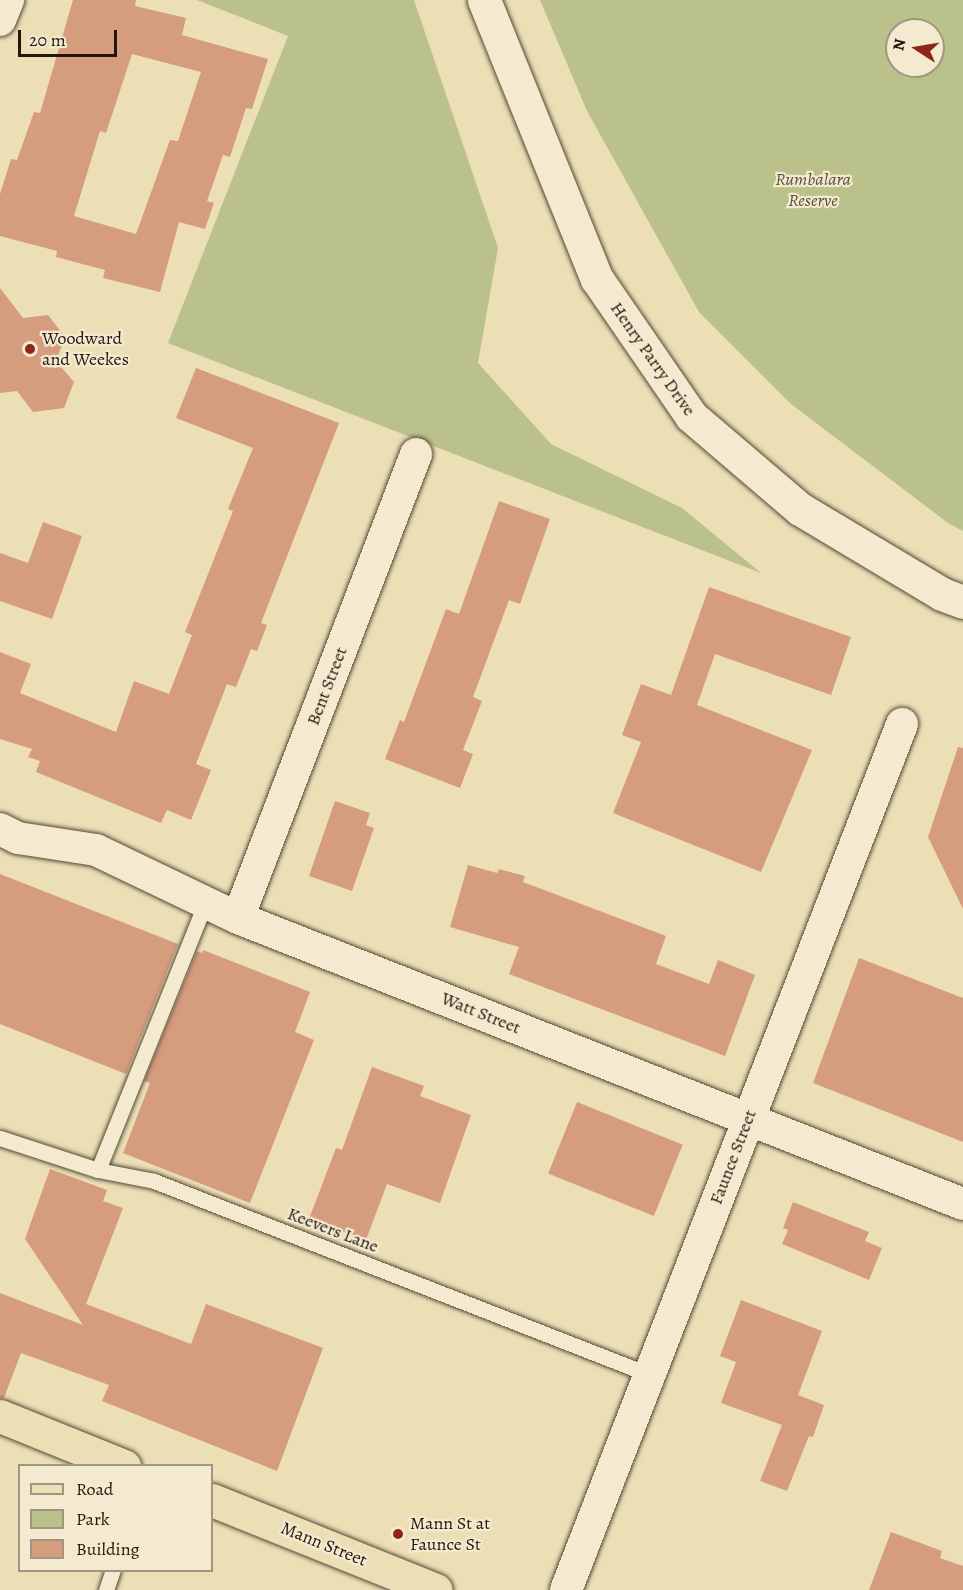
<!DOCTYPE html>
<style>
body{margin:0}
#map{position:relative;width:963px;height:1590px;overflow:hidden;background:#ecdfb5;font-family:Alegreya,serif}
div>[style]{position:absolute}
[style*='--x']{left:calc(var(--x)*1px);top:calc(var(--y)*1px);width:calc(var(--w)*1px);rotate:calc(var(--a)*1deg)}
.green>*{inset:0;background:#bac18b}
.building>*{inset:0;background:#d69c7e;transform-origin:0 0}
.roads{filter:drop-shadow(0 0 2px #554838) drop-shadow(0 0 2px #554838)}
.service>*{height:15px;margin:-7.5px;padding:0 7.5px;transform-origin:7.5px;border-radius:7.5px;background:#f3eacf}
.minor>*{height:32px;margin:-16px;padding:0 16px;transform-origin:16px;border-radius:16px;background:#f3eacf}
.secondary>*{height:33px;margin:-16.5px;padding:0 16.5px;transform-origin:16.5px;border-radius:16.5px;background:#f3eacf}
.primary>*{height:33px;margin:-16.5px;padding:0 16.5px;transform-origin:16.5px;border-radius:16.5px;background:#ecdfb5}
.dots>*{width:16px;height:16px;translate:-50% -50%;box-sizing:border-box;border:3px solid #f3eacf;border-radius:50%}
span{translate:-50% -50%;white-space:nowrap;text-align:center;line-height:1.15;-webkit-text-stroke:4.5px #f3eacf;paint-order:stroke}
.park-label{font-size:18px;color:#58523a;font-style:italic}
.poi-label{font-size:18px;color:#23160e}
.left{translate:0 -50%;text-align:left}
.street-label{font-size:18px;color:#23160e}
.legend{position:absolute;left:18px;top:1464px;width:195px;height:108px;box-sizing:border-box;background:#f3eacf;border:2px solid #a09582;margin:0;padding:8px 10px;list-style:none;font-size:18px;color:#23160e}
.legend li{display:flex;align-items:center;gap:12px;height:30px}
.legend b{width:30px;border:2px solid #a09582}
.north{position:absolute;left:885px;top:18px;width:60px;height:60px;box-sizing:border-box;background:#f3eacf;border:2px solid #a09582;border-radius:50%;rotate:282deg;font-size:16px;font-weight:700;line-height:24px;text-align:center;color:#23160e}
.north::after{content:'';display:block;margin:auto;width:21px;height:27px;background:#8f2418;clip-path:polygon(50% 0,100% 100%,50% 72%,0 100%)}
.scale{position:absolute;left:18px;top:30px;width:99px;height:27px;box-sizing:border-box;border:3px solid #23160e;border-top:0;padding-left:8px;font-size:18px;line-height:21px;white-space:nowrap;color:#23160e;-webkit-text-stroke:4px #f3eacf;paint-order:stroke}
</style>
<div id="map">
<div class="green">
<i style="clip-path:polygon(197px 0,414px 0,498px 248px,478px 363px,551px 444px,682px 508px,761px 573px,168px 343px,288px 36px)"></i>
<i style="clip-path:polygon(evenodd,540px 0,963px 0,963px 531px,948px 523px,791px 404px,699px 312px,587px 111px,540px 0,897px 30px,933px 30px,933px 66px,897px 66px,897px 30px)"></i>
</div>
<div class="building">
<i style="clip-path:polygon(evenodd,73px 0,136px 0,135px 6px,186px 18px,182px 35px,268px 59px,252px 109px,246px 108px,230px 157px,223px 155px,207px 201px,214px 203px,205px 229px,179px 222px,160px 292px,103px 278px,105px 270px,56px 257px,57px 251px,0 236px,0 194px,11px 159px,17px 160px,34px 112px,40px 113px,73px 0,132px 54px,201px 72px,178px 141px,170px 140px,136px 234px,74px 216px,100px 131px,106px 133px,132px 54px)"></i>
<i style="clip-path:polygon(0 288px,23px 318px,48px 315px,65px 337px,56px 361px,74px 382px,64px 408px,33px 412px,17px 391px,0 393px)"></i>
<i style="clip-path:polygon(196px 368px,339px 423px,261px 623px,267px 625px,257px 651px,251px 649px,236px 687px,227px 684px,196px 764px,211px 770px,191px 820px,167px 810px,161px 823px,36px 772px,40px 761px,28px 757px,32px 749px,0 739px,0 652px,31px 664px,20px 693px,116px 732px,134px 681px,169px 694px,192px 635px,185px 632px,233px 511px,228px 509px,253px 448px,176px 418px)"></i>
<i style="clip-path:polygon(499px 501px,550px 519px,520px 604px,509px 600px,473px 697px,482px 701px,463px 750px,473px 754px,460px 788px,385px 759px,400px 720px,404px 722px,446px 609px,459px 614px)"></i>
<i style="clip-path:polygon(43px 522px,82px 536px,52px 619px,0 601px,0 553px,28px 563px)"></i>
<i style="clip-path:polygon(709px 587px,851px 637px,831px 695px,715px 654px,697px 705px,812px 750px,761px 872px,613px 813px,641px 742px,622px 735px,641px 684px,671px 695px)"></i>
<i style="clip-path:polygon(958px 747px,963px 748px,963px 909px,928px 837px)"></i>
<i style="clip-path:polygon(335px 801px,370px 813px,366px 825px,374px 828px,352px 891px,309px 876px)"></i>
<i style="clip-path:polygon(468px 865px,497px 873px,499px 869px,525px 876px,523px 882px,666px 936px,656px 964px,709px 984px,718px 960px,755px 975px,725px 1056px,509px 974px,519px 947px,450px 927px)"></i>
<i style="clip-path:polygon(0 874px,178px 944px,126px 1074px,0 1024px)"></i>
<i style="clip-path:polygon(203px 950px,310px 992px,295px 1032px,314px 1040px,250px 1203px,123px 1153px,150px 1083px,144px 1081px,197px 951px,202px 953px)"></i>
<i style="clip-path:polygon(859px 958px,963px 998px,963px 1142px,813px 1083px)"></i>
<i style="clip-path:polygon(372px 1067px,424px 1086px,420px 1096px,471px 1115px,440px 1203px,387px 1184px,366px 1240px,309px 1219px,336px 1148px,342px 1150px)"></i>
<i style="left:577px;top:1102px;width:114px;height:77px;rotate:22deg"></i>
<i style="clip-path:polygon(50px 1169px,107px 1190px,103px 1201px,123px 1208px,86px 1304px,191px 1344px,206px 1304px,323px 1348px,277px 1471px,102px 1401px,109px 1385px,21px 1353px,4px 1398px,0 1398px,0 1293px,83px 1325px,25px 1239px)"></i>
<i style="clip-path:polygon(793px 1202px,869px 1232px,865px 1241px,882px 1248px,869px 1280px,782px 1244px,788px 1230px,783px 1228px)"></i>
<i style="clip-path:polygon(741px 1300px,822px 1331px,798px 1395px,824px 1405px,813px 1437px,809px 1436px,787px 1491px,760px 1481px,782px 1425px,721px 1403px,736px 1362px,720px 1356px)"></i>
<i style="clip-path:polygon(891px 1532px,942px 1551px,940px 1558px,963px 1566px,963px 1590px,869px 1590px)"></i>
</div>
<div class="roads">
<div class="service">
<i style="--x:0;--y:1138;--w:103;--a:18.1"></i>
<i style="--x:98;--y:1170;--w:57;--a:11.1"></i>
<i style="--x:154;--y:1181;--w:530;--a:21.34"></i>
<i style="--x:98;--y:1170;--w:287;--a:-68.1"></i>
<i style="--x:106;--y:1590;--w:21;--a:-71"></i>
</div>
<div class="minor">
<i style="--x:0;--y:20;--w:22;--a:-68"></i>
<i style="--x:0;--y:829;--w:20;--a:27"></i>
<i style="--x:18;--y:838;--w:79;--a:8.7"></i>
<i style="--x:96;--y:850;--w:157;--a:25.6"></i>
<i style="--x:238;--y:918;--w:779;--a:21.53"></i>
<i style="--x:238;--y:918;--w:497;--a:-69"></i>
<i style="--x:566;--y:1590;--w:929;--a:-68.79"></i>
</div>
<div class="secondary">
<i style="--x:484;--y:0;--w:301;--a:68"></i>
<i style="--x:597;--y:279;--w:166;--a:55.5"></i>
<i style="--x:691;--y:416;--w:143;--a:40.5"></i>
<i style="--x:800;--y:509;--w:165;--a:30.9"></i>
<i style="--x:942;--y:594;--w:22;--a:21"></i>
</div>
<div class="primary">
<i style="--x:0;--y:1416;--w:134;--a:22"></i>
<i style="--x:212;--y:1500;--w:241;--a:21.9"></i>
</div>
</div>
<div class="dots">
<i style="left:30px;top:349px;background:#8f2418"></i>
<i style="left:398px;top:1534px;background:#8f2418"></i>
</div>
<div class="park-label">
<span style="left:813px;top:190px">Rumbalara<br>Reserve</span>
</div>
<div class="poi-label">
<span class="left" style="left:42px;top:349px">Woodward<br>and Weekes</span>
<span class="left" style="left:410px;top:1534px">Mann St at<br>Faunce St</span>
</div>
<div class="street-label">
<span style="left:653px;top:359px;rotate:55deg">Henry Parry Drive</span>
<span style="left:327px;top:686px;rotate:-69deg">Bent Street</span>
<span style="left:481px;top:1013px;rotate:22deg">Watt Street</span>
<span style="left:733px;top:1157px;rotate:-69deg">Faunce Street</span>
<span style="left:333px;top:1230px;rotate:21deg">Keevers Lane</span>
<span style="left:324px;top:1544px;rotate:22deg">Mann Street</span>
</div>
<ul class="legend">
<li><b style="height:8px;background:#ecdfb5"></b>Road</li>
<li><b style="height:16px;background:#bac18b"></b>Park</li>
<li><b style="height:16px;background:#d69c7e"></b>Building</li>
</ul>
<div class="north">N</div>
<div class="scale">20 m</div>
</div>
